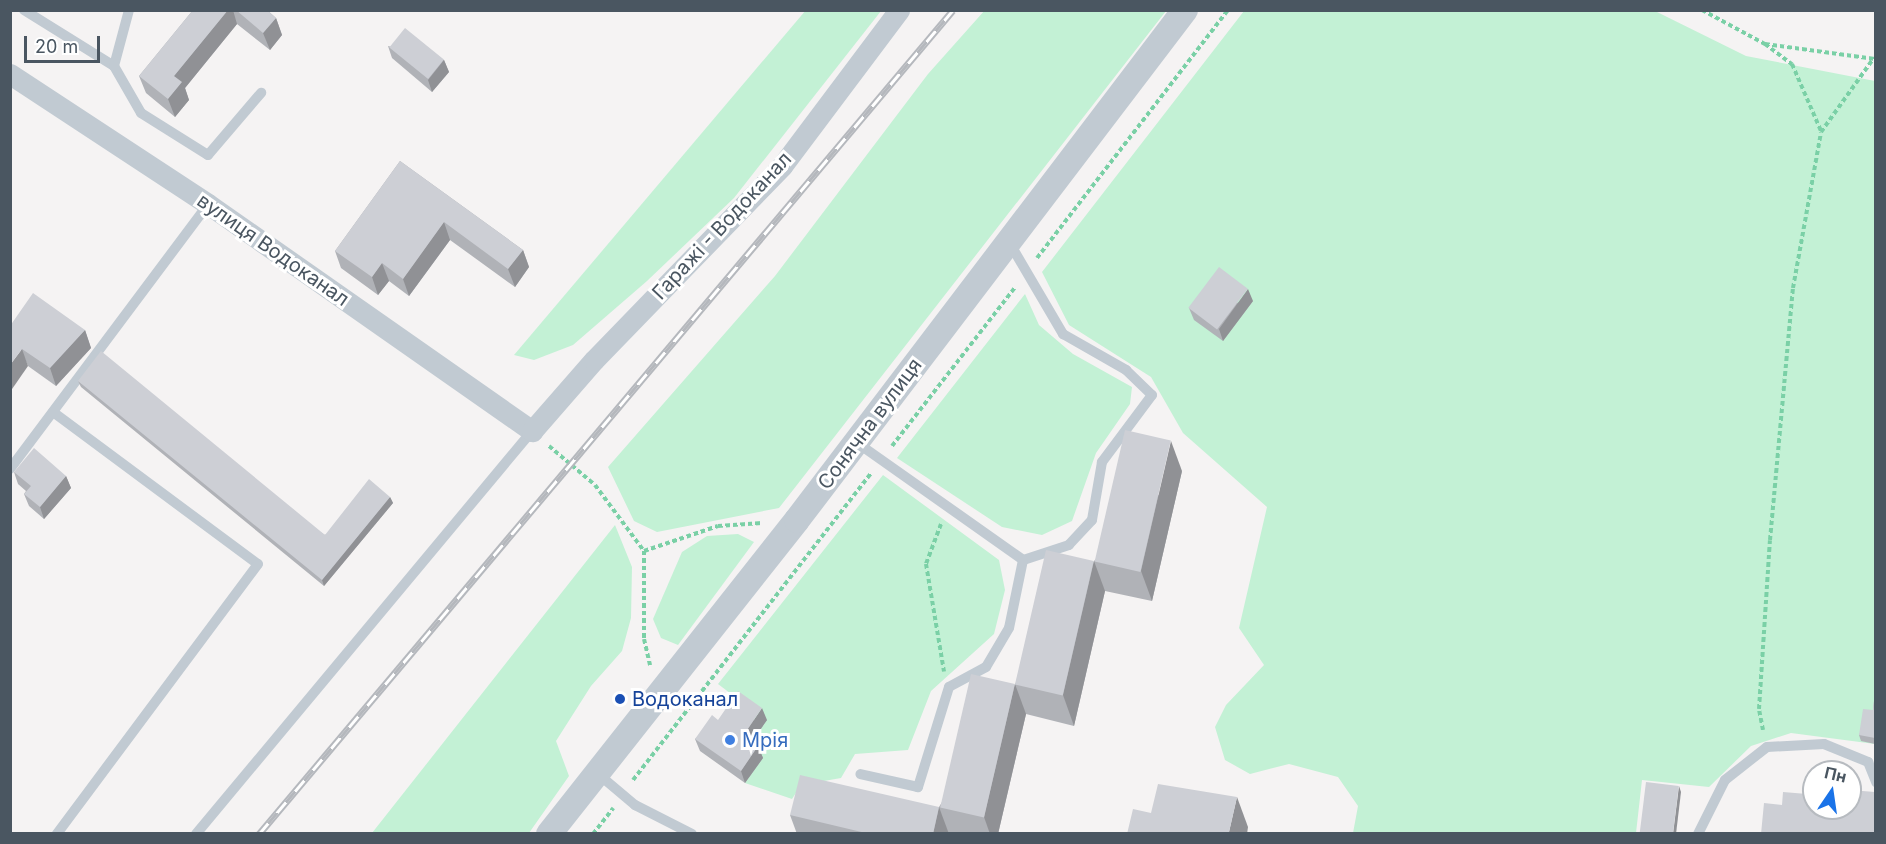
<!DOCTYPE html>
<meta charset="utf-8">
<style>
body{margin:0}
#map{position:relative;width:1886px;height:844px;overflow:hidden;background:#f5f3f3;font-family:Inter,sans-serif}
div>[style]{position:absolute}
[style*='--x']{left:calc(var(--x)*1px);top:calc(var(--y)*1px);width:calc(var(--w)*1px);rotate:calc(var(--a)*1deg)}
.green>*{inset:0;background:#c3f1d5}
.path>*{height:4px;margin-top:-2px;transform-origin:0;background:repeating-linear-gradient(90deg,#7ad0a6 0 4.5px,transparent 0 7.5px)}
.service>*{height:10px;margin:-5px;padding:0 5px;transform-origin:5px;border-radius:5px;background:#c1cad2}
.minor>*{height:21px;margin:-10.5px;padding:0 10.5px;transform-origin:10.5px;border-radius:10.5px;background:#c1cad2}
.tertiary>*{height:26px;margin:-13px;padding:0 13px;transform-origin:13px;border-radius:13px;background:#c1cad2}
.rail>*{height:7px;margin-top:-3.5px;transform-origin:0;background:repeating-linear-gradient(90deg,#fff 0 14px,#b5b8bd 0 28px);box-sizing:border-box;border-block:2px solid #b5b8bd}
.wall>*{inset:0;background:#b0b2b7}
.shaded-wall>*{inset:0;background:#909195}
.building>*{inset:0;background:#cdcfd5;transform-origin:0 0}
.dots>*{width:16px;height:16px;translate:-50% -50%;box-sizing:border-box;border:3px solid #fff;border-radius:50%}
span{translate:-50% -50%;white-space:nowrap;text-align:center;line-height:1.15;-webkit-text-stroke:6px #fff;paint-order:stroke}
.street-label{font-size:20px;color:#4a5661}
.transit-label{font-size:20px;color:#164399}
.left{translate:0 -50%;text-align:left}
.shop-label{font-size:20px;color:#366cbe}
.frame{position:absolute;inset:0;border:12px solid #4a5661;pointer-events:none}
.north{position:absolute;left:1802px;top:760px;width:60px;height:60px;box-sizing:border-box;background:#fff;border:2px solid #b7bbc0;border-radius:50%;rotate:13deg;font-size:16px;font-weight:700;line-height:24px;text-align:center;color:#4a5661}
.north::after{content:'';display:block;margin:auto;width:21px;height:27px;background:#1a73e8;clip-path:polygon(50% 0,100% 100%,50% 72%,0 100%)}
.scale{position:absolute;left:24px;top:36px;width:76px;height:27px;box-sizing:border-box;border:3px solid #4a5661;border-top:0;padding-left:8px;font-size:18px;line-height:21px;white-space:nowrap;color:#4a5661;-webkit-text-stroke:4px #fff;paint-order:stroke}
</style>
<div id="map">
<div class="green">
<i style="clip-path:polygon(806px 10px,881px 11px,734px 198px,647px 281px,573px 345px,534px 360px,514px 355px)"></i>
<i style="clip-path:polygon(985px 10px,1166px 11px,779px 508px,657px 532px,634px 521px,608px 467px,775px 276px,928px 74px)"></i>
<i style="clip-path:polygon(1244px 11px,1655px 11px,1746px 56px,1875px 81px,1875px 744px,1791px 733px,1751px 746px,1709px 787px,1642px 780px,1636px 833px,1353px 833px,1358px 806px,1338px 777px,1289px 764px,1250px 774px,1225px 760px,1215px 727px,1226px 705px,1264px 665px,1239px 628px,1267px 507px,1183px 433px,1151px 377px,1069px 325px,1042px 272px)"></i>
<i style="clip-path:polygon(1025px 294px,1039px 325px,1073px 354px,1132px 387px,1130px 404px,1096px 453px,1072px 521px,1042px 535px,1002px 527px,897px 458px)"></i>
<i style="clip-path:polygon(883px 475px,999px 560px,1005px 590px,994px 634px,931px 691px,908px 750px,855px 754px,841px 778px,801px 785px,792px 799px,745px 783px,762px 758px,747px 748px,743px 703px,718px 684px)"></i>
<i style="clip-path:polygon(615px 525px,632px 567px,631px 618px,622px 651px,591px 686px,556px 741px,569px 776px,529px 833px,372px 833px)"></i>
<i style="clip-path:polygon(738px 534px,754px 542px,678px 645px,661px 638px,653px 619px,682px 552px,707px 536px)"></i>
</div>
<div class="path">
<i style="--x:1702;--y:10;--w:72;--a:28.4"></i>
<i style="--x:1765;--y:44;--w:111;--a:7.8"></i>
<i style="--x:1765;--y:44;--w:34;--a:37"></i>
<i style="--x:1792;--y:64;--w:73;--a:66.6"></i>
<i style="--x:1037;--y:258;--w:313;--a:-52.4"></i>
<i style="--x:549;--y:446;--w:60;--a:40.3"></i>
<i style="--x:595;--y:485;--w:82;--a:53.4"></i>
<i style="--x:644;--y:551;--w:88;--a:90"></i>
<i style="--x:644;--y:639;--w:27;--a:77"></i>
<i style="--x:892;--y:446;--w:202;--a:-52.2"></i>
<i style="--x:941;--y:524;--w:43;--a:110.6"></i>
<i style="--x:926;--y:564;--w:109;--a:80.5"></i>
<i style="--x:644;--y:551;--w:78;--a:-18.7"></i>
<i style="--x:718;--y:526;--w:44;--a:-3.9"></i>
<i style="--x:1763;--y:730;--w:21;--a:-101"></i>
<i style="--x:1759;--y:709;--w:169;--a:-86.3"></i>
<i style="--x:1770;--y:540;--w:253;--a:-84.8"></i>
<i style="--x:1793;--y:288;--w:158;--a:-79.8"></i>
<i style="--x:1821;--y:132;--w:90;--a:-54.5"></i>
<i style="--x:633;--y:780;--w:388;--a:-52.2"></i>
<i style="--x:593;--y:834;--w:33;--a:-52"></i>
</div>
<div class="service">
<i style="--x:24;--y:10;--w:106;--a:31.9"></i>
<i style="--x:129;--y:10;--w:58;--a:105"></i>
<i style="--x:114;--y:66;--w:54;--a:60.1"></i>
<i style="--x:141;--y:113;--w:79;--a:32.1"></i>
<i style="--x:208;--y:155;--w:82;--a:-49.5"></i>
<i style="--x:1009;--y:242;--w:107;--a:59.6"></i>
<i style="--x:1063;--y:334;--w:73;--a:29.7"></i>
<i style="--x:1126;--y:370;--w:36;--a:44"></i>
<i style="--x:1152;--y:395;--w:84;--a:126.7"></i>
<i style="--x:1102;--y:462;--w:59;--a:99.8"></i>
<i style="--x:1092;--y:520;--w:34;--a:133"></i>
<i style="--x:1069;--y:545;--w:48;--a:161.9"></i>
<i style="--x:53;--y:412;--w:255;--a:36.6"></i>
<i style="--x:258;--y:564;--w:337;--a:126.7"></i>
<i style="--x:856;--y:442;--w:204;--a:35.2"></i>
<i style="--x:1023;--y:560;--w:69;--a:101.6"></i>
<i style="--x:1009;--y:628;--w:45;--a:120.5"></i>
<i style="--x:986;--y:667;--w:42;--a:151.6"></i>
<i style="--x:949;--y:687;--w:105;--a:107.2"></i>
<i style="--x:918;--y:787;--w:59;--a:-167.4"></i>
<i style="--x:10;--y:469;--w:331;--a:-53.2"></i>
<i style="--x:597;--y:773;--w:50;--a:40.1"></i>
<i style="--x:635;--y:805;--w:64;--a:27"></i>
<i style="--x:196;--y:834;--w:525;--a:-50.18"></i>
<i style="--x:1698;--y:834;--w:60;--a:-63.4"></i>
<i style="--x:1725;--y:780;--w:53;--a:-38.2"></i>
<i style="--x:1767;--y:747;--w:57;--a:-3"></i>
<i style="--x:1824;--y:744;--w:48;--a:22.2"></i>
<i style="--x:1868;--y:762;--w:22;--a:68"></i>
</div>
<div class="minor">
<i style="--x:10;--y:74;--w:237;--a:33.3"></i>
<i style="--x:208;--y:204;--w:396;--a:35"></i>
<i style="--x:532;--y:431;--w:94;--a:-48.9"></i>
<i style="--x:594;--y:360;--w:270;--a:-45.9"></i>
<i style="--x:782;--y:166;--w:195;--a:-53.1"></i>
</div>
<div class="tertiary">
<i style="--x:549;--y:834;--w:400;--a:-51.7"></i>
<i style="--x:797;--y:520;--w:641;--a:-52.74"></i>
</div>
<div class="rail">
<i style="--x:259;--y:834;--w:1077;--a:-49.89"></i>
</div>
<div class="wall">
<i style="clip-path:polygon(193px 10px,267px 10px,276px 18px,282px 35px,270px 50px,237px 24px,185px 88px,189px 100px,175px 117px,146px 93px,139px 76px)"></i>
<i style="clip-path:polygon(388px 46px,444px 60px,449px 72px,432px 92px,392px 58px)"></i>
<i style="clip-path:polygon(400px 161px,523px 250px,529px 267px,515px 287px,450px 240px,409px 296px,389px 281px,378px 295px,341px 268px,335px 251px)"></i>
<i style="clip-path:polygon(1253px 301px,1223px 341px,1194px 320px,1189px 308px)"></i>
<i style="clip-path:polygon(10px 326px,85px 330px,91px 348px,56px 386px,28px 366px)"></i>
<i style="clip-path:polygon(78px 381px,325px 535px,390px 497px,393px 503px,324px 586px,81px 387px)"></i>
<i style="clip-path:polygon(1182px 471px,1152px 601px,1105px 591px,1074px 726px,1026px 714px,998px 834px,797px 834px,790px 815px,939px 807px,1015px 684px,1094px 561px)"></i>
<i style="clip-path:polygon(14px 472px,66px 476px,71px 488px,44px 519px,29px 506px,24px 494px,26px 491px,18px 484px)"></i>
<i style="clip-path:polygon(1875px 692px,1875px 744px,1861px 741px,1859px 735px,1873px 710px)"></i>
<i style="clip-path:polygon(718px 720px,767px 720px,752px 742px,758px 746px,763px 758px,745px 783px,700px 751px,695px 739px)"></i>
</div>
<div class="shaded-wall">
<i style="clip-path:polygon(228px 10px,233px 10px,237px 24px,185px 88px,189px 100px,175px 117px,168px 99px,174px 76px)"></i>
<i style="clip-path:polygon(276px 18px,282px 35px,270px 50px,263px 33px)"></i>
<i style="clip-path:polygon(444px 60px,449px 72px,432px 92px,428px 80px)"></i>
<i style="clip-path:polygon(444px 222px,450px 240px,409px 296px,403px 279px)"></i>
<i style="clip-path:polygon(523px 250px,529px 267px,515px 287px,508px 269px)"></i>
<i style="clip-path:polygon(382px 263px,389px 281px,378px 295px,372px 277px)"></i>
<i style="clip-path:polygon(1248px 289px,1253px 301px,1223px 341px,1219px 329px)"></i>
<i style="clip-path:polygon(85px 330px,91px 348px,56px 386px,50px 368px)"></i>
<i style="clip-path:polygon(22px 349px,28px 366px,10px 392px,10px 365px)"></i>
<i style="clip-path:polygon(1171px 441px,1182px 471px,1152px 601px,1141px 571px)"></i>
<i style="clip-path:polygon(66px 476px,71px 488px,44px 519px,40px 507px)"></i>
<i style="clip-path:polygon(390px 497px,393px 503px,324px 586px,322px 580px)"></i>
<i style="clip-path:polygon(1094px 561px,1105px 591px,1074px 726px,1063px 695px)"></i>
<i style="clip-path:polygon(1015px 684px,1026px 714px,998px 834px,990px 834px,984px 817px)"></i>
<i style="clip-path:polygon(762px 708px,767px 720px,747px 748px,743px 736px)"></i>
<i style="clip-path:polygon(758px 746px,763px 758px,745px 783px,741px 771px)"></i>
<i style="clip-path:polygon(1679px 786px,1681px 792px,1676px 834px,1673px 834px)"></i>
<i style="clip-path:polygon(1237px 797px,1248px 827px,1247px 834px,1230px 834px,1229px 832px)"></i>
<i style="clip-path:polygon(939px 807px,949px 834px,933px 834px)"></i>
</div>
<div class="building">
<i style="clip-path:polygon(193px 10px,228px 10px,174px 76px,182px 82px,168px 99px,139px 76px)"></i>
<i style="clip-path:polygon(236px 10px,267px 10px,276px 18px,263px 33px)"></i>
<i style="left:405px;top:28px;width:50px;height:25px;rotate:39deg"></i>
<i style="clip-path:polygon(400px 161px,523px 250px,508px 269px,444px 222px,403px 279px,382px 263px,372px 277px,335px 251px)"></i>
<i style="left:1219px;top:267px;width:36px;height:51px;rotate:37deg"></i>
<i style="clip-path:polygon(33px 293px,85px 330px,50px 368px,22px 349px,10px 365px,10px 326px)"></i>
<i style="clip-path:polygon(101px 351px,325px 535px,369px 479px,390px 497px,322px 580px,78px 381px)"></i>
<i style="left:1125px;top:430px;width:47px;height:135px;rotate:13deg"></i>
<i style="clip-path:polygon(34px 448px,66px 476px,40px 507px,24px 494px,31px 486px,14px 472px)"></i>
<i style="left:1046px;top:550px;width:49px;height:138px;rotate:13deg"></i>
<i style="left:971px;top:674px;width:45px;height:137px;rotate:13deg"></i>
<i style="clip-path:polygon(738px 691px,762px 708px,743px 736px,758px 746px,741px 771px,695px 739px,712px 715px,718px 720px)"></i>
<i style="clip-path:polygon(1875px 692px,1875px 738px,1859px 735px,1863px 709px,1873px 710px)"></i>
<i style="clip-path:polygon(800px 775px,939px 807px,933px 834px,870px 834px,790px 815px)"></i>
<i style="left:1646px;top:782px;width:33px;height:52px;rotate:7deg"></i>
<i style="clip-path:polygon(1158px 784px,1237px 797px,1229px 832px,1235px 834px,1127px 834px,1133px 809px,1151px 813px)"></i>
<i style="clip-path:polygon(1808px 785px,1814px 786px,1814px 808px,1850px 808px,1850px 790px,1875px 792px,1875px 834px,1761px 834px,1764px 803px,1782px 805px,1783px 792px,1807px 794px)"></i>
</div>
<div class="dots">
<i style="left:620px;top:699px;background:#1a4fb4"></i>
<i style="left:730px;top:740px;background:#3f7fe0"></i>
</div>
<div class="street-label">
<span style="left:722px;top:226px;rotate:-47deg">Гаражі - Водоканал</span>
<span style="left:273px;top:250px;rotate:35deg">вулиця Водоканал</span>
<span style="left:870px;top:424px;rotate:-53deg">Сонячна вулиця</span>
</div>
<div class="transit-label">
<span class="left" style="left:632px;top:699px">Водоканал</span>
</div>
<div class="shop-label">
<span class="left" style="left:742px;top:740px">Мрія</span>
</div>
<div class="frame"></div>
<div class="north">Пн</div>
<div class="scale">20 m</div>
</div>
